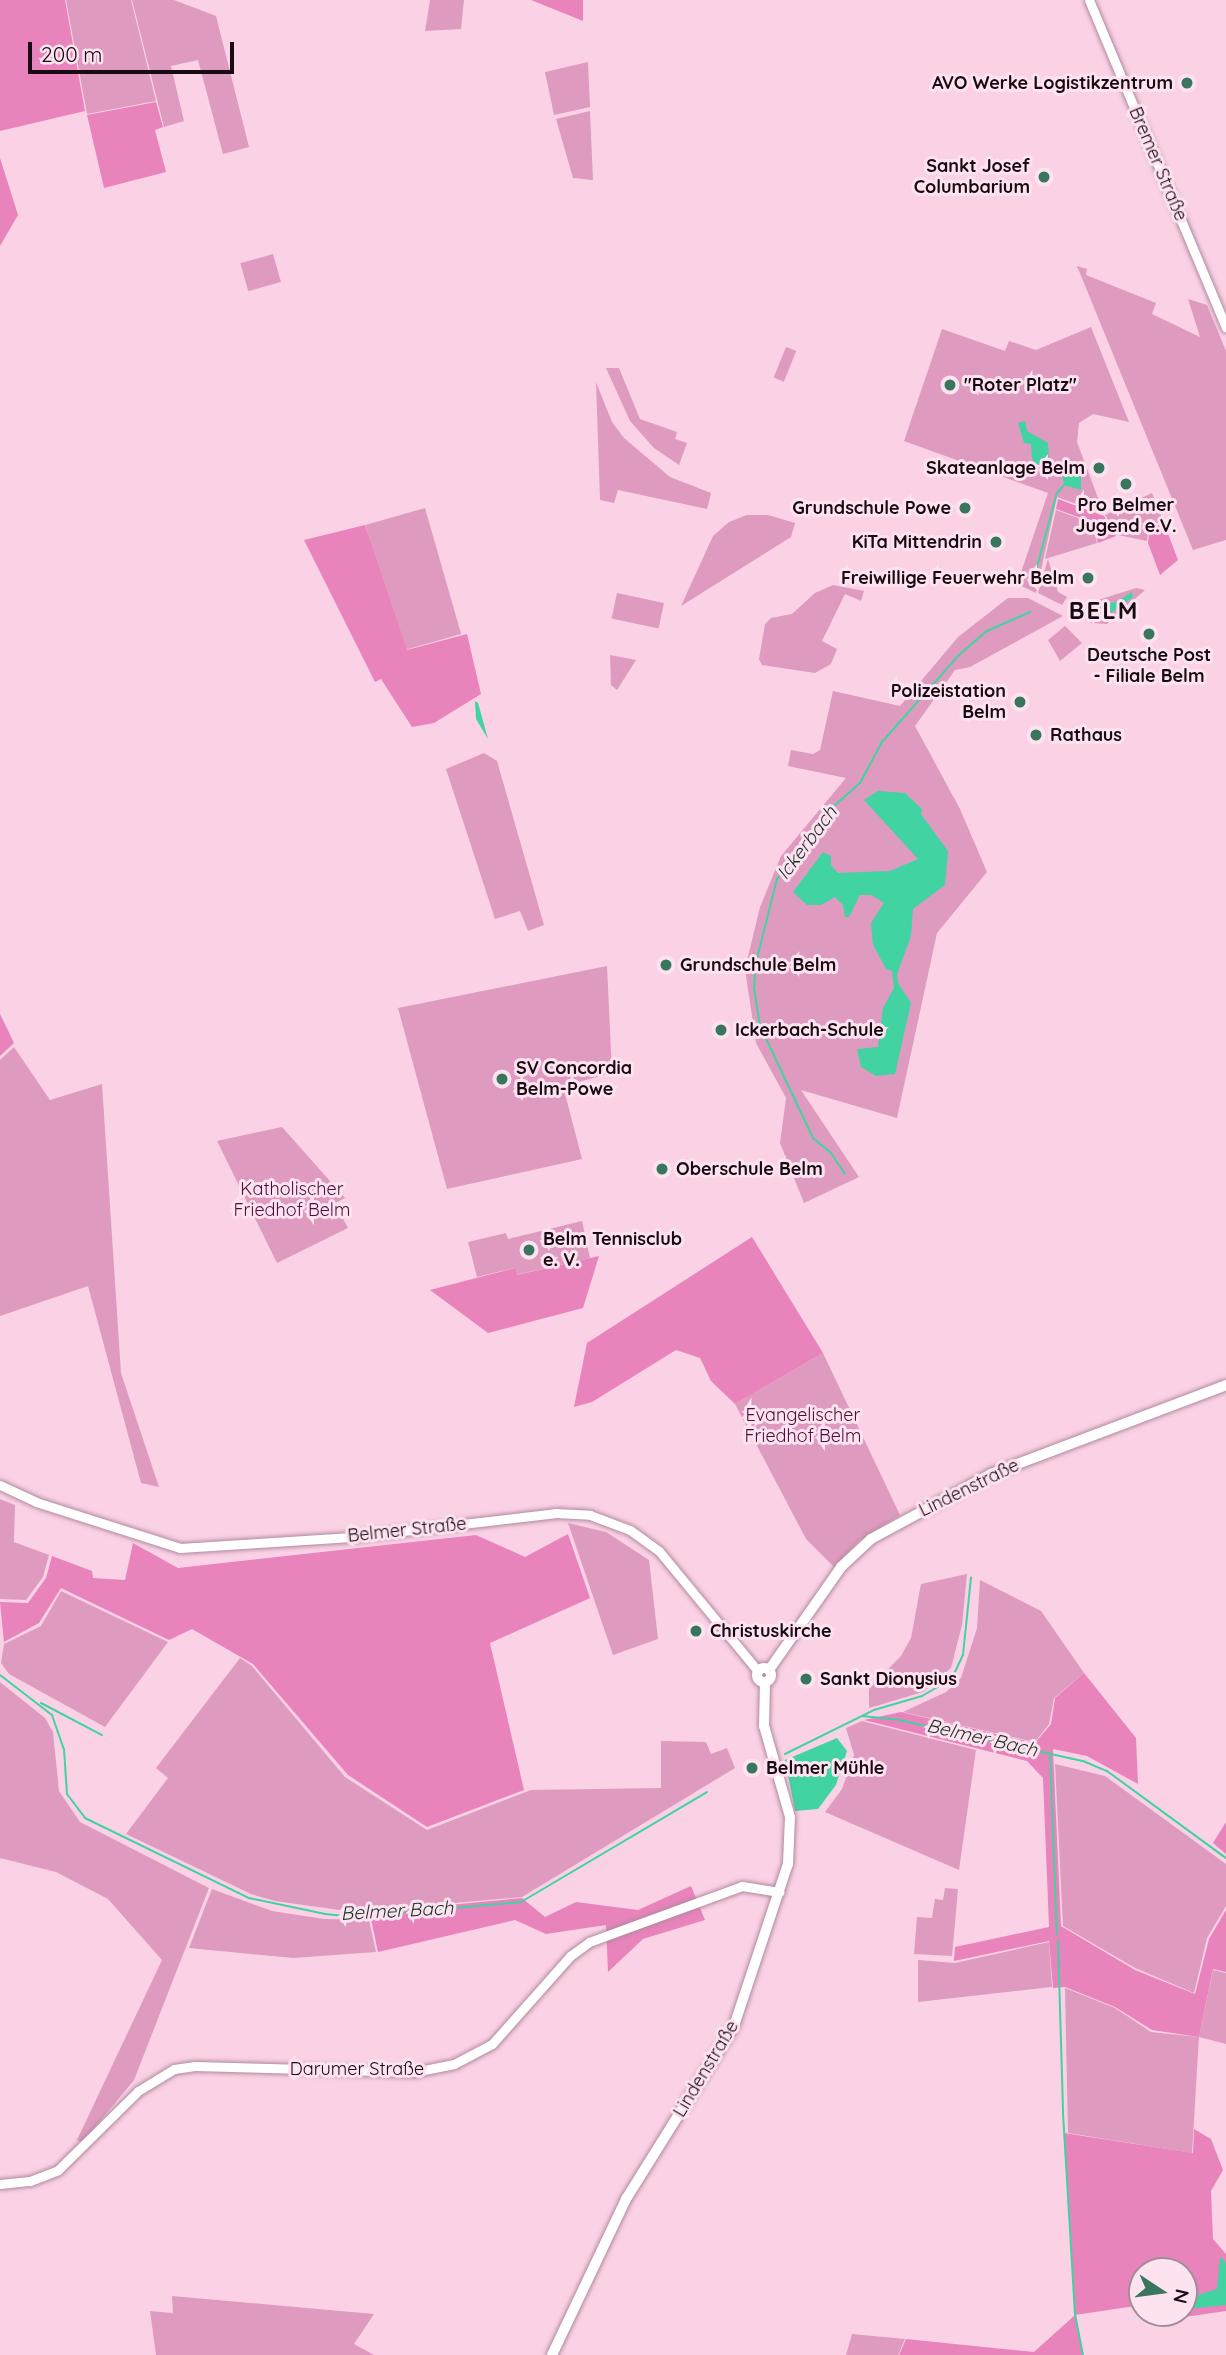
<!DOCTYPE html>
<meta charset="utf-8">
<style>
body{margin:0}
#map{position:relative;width:1226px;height:2355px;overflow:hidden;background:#fbd1e6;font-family:Quicksand,sans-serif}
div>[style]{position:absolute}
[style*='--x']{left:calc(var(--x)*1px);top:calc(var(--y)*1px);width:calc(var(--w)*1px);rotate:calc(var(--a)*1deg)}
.green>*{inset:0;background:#de9bbf;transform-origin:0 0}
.forest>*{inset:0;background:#e983bc}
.water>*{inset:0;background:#41d3a2}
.stream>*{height:2px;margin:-1px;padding:0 1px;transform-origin:1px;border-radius:1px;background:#41d3a2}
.roads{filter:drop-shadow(0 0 2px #b18a9e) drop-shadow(0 0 2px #b18a9e)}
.minor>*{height:9px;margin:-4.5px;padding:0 4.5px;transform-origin:4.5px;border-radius:4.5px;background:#fff}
.major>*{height:10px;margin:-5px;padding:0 5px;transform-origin:5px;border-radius:5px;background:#fff}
.major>.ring{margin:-5px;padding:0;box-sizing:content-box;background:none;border:10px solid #fff;border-radius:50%}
.dots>*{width:19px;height:19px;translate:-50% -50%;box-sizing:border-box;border:4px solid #fde3f0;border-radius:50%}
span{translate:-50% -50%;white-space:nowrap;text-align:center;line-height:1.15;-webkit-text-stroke:6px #fde3f0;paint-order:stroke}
.poi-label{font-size:18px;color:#190b13;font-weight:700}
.right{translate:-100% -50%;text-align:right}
.left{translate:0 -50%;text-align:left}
.street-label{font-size:18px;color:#190b13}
.park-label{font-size:18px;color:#4e0f37}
.water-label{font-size:19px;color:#1b3229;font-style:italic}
.district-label{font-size:24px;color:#190b13;font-weight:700;letter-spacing:2px}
.north{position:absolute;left:1128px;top:2257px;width:70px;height:70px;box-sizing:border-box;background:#fde3f0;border:2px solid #a28d98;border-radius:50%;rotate:103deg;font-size:19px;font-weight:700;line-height:28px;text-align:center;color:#190b13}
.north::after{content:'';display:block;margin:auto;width:24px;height:32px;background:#3a755e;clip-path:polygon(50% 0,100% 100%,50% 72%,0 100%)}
.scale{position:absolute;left:28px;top:42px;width:206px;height:32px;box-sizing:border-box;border:4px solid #190b13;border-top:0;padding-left:9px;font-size:21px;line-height:24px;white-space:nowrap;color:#190b13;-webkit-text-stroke:5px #fde3f0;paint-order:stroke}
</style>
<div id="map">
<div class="green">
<i style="clip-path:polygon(66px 0,131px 0,156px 101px,87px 114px)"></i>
<i style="clip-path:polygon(132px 0,174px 0,216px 16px,249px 147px,223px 154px,198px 60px,171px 66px,184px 121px,164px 127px)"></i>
<i style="clip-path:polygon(430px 0,464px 0,461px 29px,425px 31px)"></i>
<i style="clip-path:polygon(588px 62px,590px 107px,554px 115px,545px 72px)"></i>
<i style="clip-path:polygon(590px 111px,593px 180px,573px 178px,556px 119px)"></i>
<i style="left:273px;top:254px;width:29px;height:34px;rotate:74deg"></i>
<i style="clip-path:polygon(1077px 266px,1087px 269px,1086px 275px,1156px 303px,1152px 314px,1200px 337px,1188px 299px,1207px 305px,1226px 351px,1226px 540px,1193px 550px)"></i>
<i style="clip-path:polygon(1091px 327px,1129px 422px,1093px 414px,1079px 423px,1077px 442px,1104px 514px,1057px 497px,1036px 593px,1017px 584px,1048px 493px,904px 441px,942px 329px,1005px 351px,1009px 341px,1036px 350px)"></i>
<i style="left:786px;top:347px;width:11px;height:33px;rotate:22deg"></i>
<i style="clip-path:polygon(606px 368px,619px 368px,640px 419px,677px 432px,675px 439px,687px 443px,679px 465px,654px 448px,630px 421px)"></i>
<i style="clip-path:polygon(596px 382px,612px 422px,624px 438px,670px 477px,711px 493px,707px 509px,618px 490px,614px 503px,600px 500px)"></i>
<i style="clip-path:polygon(1152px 493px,1162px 518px,1149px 526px,1147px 541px,1118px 535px,1105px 515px)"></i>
<i style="left:425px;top:508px;width:131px;height:62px;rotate:74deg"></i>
<i style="clip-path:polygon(1056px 510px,1092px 523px,1097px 543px,1045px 559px)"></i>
<i style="clip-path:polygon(747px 515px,768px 515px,795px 523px,791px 537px,681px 606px,713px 536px,729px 522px)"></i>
<i style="clip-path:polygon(1048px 559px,1058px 592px,1067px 597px,1062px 605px,1038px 593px)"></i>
<i style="clip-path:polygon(833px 585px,864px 591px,861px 601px,845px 594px,822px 641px,837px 649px,831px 664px,815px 673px,762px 665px,759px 659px,765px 624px,771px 618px,792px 614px,815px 593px)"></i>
<i style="clip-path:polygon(1136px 588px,1145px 590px,1107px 624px,1091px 623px,1076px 613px,1082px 605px)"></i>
<i style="left:617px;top:593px;width:48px;height:26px;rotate:12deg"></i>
<i style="clip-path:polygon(1008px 598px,1028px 598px,1063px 616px,970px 667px,955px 670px,915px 726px,960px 809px,987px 872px,937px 933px,897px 1118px,801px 1090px,859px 1177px,804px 1203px,780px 1143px,786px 1098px,756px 1043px,745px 969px,760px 907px,781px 856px,846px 778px,788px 766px,791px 750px,813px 754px,820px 750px,833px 691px,900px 706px,958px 637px)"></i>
<i style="clip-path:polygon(1065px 626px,1082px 643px,1060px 661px,1048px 640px)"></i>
<i style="clip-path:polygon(610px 655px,636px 660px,617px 690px,611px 685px)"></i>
<i style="clip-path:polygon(484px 753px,497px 761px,544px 925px,528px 931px,520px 911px,495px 919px,446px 769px)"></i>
<i style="clip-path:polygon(607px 966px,612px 1073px,563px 1086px,582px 1159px,447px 1189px,398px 1008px)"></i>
<i style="clip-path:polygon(14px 1047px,50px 1100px,102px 1084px,121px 1373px,159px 1487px,141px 1483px,88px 1286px,0 1316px,0 1060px)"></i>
<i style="clip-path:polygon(282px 1127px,345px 1198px,335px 1203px,348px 1228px,277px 1263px,217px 1141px)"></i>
<i style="clip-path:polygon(582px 1221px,590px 1258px,516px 1275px,514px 1268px,477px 1277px,468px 1242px,506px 1233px,508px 1239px)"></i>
<i style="clip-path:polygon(823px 1353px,900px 1515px,859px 1541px,834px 1567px,806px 1539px,735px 1404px)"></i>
<i style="clip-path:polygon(0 1499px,15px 1505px,14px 1542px,49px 1555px,43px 1577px,26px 1600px,0 1599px)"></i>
<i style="clip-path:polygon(568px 1523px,606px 1532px,649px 1560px,658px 1639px,613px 1655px)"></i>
<i style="clip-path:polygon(967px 1574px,962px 1625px,951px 1668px,923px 1692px,869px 1708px,869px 1689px,901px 1656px,911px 1638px,921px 1584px)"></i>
<i style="clip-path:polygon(980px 1580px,1041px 1611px,1084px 1673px,1054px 1698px,1049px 1724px,1035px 1742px,903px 1712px,946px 1692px,961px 1678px,977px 1628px)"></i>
<i style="clip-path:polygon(61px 1591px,168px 1642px,105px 1727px,9px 1674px,1px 1663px,4px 1644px,41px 1626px)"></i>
<i style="clip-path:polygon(240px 1658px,252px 1666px,345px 1777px,427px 1830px,531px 1790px,661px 1788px,661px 1741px,706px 1742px,711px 1754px,727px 1748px,735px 1768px,522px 1897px,354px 1912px,275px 1901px,251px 1894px,126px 1834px,168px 1778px,156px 1768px)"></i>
<i style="clip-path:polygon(0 1682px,45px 1718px,53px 1732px,59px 1791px,80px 1822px,209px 1888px,134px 2080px,82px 2143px,77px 2140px,162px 1960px,108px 1899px,56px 1872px,0 1858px)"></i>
<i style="clip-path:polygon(862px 1721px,976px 1750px,959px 1870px,825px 1812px,842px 1789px,854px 1755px,846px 1728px)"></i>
<i style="clip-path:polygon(1055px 1764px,1105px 1776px,1226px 1864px,1226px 1906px,1207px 1938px,1194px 1993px,1135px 1968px,1063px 1926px)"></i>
<i style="clip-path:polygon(945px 1888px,958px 1889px,952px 1956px,914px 1954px,917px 1917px,932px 1918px,935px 1899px,943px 1900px)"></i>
<i style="clip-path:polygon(212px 1889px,272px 1911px,324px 1919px,369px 1920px,376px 1952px,293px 1958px,189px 1948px)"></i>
<i style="clip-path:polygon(1049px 1942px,1052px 1987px,918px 2002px,918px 1960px,955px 1963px)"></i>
<i style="clip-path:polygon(1213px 1970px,1226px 1973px,1226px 2044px,1199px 2037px,1192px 2153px,1068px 2133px,1065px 1988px,1115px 2008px,1151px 2032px,1199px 2037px)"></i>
<i style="clip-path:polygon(172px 2296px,374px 2314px,354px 2344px,374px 2355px,156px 2355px,150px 2311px,173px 2313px)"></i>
<i style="clip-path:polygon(852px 2334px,905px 2339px,898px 2355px,846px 2355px)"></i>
</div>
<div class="forest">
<i style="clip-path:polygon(0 0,65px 0,85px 111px,0 131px)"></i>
<i style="clip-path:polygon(531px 0,583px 0,583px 21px)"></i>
<i style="clip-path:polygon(156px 102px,163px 127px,155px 130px,166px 172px,104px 188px,87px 115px)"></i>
<i style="clip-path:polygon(0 158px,18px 215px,0 246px)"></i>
<i style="clip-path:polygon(1058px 499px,1104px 516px,1116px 536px,1098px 543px,1092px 522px,1056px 509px)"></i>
<i style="clip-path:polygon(1162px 518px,1178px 560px,1160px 575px,1148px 543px,1150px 526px)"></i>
<i style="clip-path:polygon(365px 525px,407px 650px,467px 634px,481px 694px,434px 723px,412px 727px,381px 679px,375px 682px,304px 540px)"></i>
<i style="clip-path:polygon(0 1014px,14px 1043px,0 1056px)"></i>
<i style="clip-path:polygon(752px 1237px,823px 1353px,735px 1404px,711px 1381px,700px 1358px,676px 1350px,592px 1402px,574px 1407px,587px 1343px)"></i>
<i style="clip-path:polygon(599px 1256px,583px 1308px,488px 1333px,430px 1290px,515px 1268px,517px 1275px)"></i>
<i style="clip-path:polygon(568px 1534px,590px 1598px,490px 1643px,524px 1790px,427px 1827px,348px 1775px,253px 1664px,192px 1629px,169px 1640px,61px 1588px,39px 1623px,4px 1642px,0 1602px,28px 1603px,46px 1578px,52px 1556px,92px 1571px,93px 1578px,125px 1580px,133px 1543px,178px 1568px,476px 1535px,525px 1557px)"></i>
<i style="clip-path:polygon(1084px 1673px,1136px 1738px,1138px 1784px,1087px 1756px,1053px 1749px,1061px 1926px,1135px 1970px,1195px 1994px,1209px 1939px,1226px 1910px,1226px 1972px,1213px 1969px,1199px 2037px,1152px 2030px,1115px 2007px,1065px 1987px,1053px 1988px,1049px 1941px,954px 1961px,955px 1947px,1049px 1927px,1043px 1778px,1027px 1761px,864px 1720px,901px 1712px,1035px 1743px,1051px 1724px,1055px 1698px)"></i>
<i style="clip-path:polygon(1226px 1822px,1226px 1854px,1213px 1843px)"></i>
<i style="clip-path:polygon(691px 1886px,705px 1920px,643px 1939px,608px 1972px,606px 1925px,546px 1934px,515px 1920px,378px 1952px,371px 1919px,385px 1911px,522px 1898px,545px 1917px,576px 1902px,638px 1910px)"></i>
<i style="clip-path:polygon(1194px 2129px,1211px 2139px,1223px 2170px,1211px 2191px,1213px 2239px,1226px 2254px,1226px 2311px,1185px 2317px,1184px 2271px,1142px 2271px,1142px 2305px,1075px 2315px,1083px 2355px,899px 2355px,906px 2339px,1034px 2352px,1075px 2315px,1064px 2133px,1193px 2153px)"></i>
</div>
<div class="water">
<i style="clip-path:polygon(1025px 421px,1027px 431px,1048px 443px,1049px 463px,1036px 464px,1032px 459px,1031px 444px,1024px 443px,1018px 423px)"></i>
<i style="clip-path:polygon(1061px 467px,1081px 472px,1081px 490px,1064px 485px)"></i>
<i style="clip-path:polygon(1132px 592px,1133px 597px,1104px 618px,1093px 614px,1095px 606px,1116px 602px)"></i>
<i style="clip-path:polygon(475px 701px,478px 703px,488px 739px,476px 719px)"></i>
<i style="clip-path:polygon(878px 791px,905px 793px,922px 809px,921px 814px,948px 851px,945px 885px,913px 909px,911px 936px,897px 974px,898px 983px,911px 1003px,895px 1074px,876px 1076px,861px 1067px,857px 1049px,878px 1047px,883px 1008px,894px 988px,892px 971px,886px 969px,873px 945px,871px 923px,884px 903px,871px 895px,860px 895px,849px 917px,845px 917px,843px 905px,835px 897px,821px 905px,807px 905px,793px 892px,823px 852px,831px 856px,831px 865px,838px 873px,890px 871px,918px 859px,864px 800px)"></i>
<i style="clip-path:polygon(837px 1738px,847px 1751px,836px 1785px,818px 1809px,795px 1811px,785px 1760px)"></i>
<i style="clip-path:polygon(1220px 2257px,1226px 2262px,1226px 2305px,1188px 2309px,1191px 2297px,1217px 2289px)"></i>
</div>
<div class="stream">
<i style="--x:1058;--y:492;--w:9;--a:-49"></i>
<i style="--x:1034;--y:578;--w:88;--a:-74.9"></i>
<i style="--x:845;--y:1174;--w:25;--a:-124"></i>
<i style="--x:831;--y:1153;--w:23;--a:-140"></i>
<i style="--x:813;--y:1138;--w:124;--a:-115.3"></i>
<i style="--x:760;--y:1026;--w:38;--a:-99"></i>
<i style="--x:754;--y:988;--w:26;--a:-86"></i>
<i style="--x:756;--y:962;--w:86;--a:-75.8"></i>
<i style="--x:777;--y:879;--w:81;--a:-53.6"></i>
<i style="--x:825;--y:814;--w:47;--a:-41.5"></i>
<i style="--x:860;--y:783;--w:47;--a:-61.8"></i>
<i style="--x:882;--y:742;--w:116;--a:-48.5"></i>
<i style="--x:959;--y:655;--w:37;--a:-41"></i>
<i style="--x:987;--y:631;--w:47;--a:-23.8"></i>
<i style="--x:0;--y:1675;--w:66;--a:37.6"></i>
<i style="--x:52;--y:1715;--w:36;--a:71"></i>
<i style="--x:64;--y:1749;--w:45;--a:86.2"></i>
<i style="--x:67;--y:1794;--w:30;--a:53"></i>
<i style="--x:85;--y:1818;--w:182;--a:26"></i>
<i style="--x:249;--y:1898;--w:78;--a:11.9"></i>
<i style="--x:325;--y:1914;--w:29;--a:6"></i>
<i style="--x:354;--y:1917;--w:168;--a:-5.1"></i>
<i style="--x:521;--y:1902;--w:216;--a:-30.6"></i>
<i style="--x:41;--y:1703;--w:69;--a:27.7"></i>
<i style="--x:862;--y:1716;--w:37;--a:6"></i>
<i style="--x:899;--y:1720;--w:189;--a:12.6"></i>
<i style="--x:1083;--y:1761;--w:26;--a:23"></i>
<i style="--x:1107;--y:1771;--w:147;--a:36.2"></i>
<i style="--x:785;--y:1754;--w:99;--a:-26.3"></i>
<i style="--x:874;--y:1710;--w:50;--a:-16.3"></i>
<i style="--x:922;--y:1696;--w:22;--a:-30"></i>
<i style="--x:941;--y:1685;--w:19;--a:-43"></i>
<i style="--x:955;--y:1672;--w:19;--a:-65"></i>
<i style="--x:963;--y:1655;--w:78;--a:-84.1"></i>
<i style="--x:1050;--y:1755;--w:179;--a:87.8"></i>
<i style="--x:1058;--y:1941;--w:172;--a:88.3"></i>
<i style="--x:1063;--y:2113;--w:201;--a:86.6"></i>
<i style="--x:1075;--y:2314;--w:42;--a:79"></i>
</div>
<div class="roads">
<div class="minor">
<i style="--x:1089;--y:0;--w:355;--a:67.3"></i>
<i style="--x:0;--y:1485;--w:40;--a:25"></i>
<i style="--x:36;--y:1502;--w:151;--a:17.7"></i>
<i style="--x:180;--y:1548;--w:172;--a:-3.7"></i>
<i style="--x:352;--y:1537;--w:204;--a:-6.7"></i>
<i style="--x:555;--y:1513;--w:35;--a:3"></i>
<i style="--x:590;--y:1515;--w:43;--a:20.6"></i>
<i style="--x:630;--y:1530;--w:36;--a:36"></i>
<i style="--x:659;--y:1551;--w:156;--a:50.5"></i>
<i style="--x:0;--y:2184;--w:30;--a:-6"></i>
<i style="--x:30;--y:2181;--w:30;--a:-21"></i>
<i style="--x:58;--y:2170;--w:112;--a:-44.6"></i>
<i style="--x:138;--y:2091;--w:42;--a:-31.4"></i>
<i style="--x:174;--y:2069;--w:21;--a:-8"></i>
<i style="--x:195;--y:2066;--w:219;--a:1.6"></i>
<i style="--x:414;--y:2072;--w:41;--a:-11.3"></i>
<i style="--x:454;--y:2064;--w:43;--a:-27.8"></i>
<i style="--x:492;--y:2044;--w:118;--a:-48.4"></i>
<i style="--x:570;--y:1956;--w:24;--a:-36"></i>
<i style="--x:589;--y:1942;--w:163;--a:-20.1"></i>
<i style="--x:742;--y:1886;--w:38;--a:9"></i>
</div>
<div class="major">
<i class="ring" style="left:757px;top:1668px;width:4px;height:4px"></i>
<i style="--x:769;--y:1670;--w:126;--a:-55"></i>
<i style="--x:841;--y:1567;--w:41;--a:-43"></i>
<i style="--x:871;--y:1539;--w:136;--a:-28.4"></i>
<i style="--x:991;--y:1474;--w:251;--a:-20.7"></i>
<i style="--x:552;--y:2355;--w:173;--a:-64.6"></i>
<i style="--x:626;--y:2199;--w:204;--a:-58"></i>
<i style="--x:734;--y:2026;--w:171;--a:-71.6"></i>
<i style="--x:788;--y:1864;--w:47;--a:-87.6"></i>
<i style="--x:790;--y:1817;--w:95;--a:-105.9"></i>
<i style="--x:764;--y:1726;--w:44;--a:-88.7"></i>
</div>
</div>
<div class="dots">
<i style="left:1187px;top:83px;background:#3a755e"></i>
<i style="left:1044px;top:177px;background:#3a755e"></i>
<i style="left:950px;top:385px;background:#3a755e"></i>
<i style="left:1099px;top:468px;background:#3a755e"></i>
<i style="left:1126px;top:484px;background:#3a755e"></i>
<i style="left:965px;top:508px;background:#3a755e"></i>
<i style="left:996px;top:542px;background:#3a755e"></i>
<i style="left:1088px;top:578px;background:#3a755e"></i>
<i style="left:1149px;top:634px;background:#3a755e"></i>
<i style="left:1020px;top:702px;background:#3a755e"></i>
<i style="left:1036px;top:735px;background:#3a755e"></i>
<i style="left:666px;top:965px;background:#3a755e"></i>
<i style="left:721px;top:1030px;background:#3a755e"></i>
<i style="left:502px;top:1079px;background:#3a755e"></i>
<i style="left:662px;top:1169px;background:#3a755e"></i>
<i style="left:529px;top:1250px;background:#3a755e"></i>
<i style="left:696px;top:1631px;background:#3a755e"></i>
<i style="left:806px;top:1679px;background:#3a755e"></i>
<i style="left:752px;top:1768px;background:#3a755e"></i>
</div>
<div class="poi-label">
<span class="right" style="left:1173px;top:83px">AVO Werke Logistikzentrum</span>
<span class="right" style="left:1030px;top:177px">Sankt Josef<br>Columbarium</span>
<span class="left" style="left:964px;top:385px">"Roter Platz"</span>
<span class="right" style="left:1085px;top:468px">Skateanlage Belm</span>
<span style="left:1126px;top:516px">Pro Belmer<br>Jugend e.V.</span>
<span class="right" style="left:951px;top:508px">Grundschule Powe</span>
<span class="right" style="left:982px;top:542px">KiTa Mittendrin</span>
<span class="right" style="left:1074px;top:578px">Freiwillige Feuerwehr Belm</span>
<span style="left:1149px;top:666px">Deutsche Post<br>- Filiale Belm</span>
<span class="right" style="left:1006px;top:702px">Polizeistation<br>Belm</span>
<span class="left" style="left:1050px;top:735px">Rathaus</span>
<span class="left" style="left:680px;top:965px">Grundschule Belm</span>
<span class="left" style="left:735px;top:1030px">Ickerbach-Schule</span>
<span class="left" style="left:516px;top:1079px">SV Concordia<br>Belm-Powe</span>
<span class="left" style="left:676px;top:1169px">Oberschule Belm</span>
<span class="left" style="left:543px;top:1250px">Belm Tennisclub<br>e. V.</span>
<span class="left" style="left:710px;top:1631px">Christuskirche</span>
<span class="left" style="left:820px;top:1679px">Sankt Dionysius</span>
<span class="left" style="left:766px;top:1768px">Belmer Mühle</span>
</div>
<div class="street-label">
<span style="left:1158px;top:164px;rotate:67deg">Bremer Straße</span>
<span style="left:969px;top:1488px;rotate:-26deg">Lindenstraße</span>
<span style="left:407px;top:1530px;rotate:-6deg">Belmer Straße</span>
<span style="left:357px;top:2069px">Darumer Straße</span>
<span style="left:706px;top:2069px;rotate:-59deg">Lindenstraße</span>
</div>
<div class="park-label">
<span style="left:292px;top:1200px">Katholischer<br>Friedhof Belm</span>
<span style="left:803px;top:1426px">Evangelischer<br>Friedhof Belm</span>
</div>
<div class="water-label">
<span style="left:807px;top:843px;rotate:-53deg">Ickerbach</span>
<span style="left:982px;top:1738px;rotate:13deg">Belmer Bach</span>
<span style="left:397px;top:1911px;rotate:-3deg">Belmer Bach</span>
</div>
<div class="district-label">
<span style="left:1104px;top:611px">BELM</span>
</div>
<div class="north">N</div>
<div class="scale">200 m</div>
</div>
